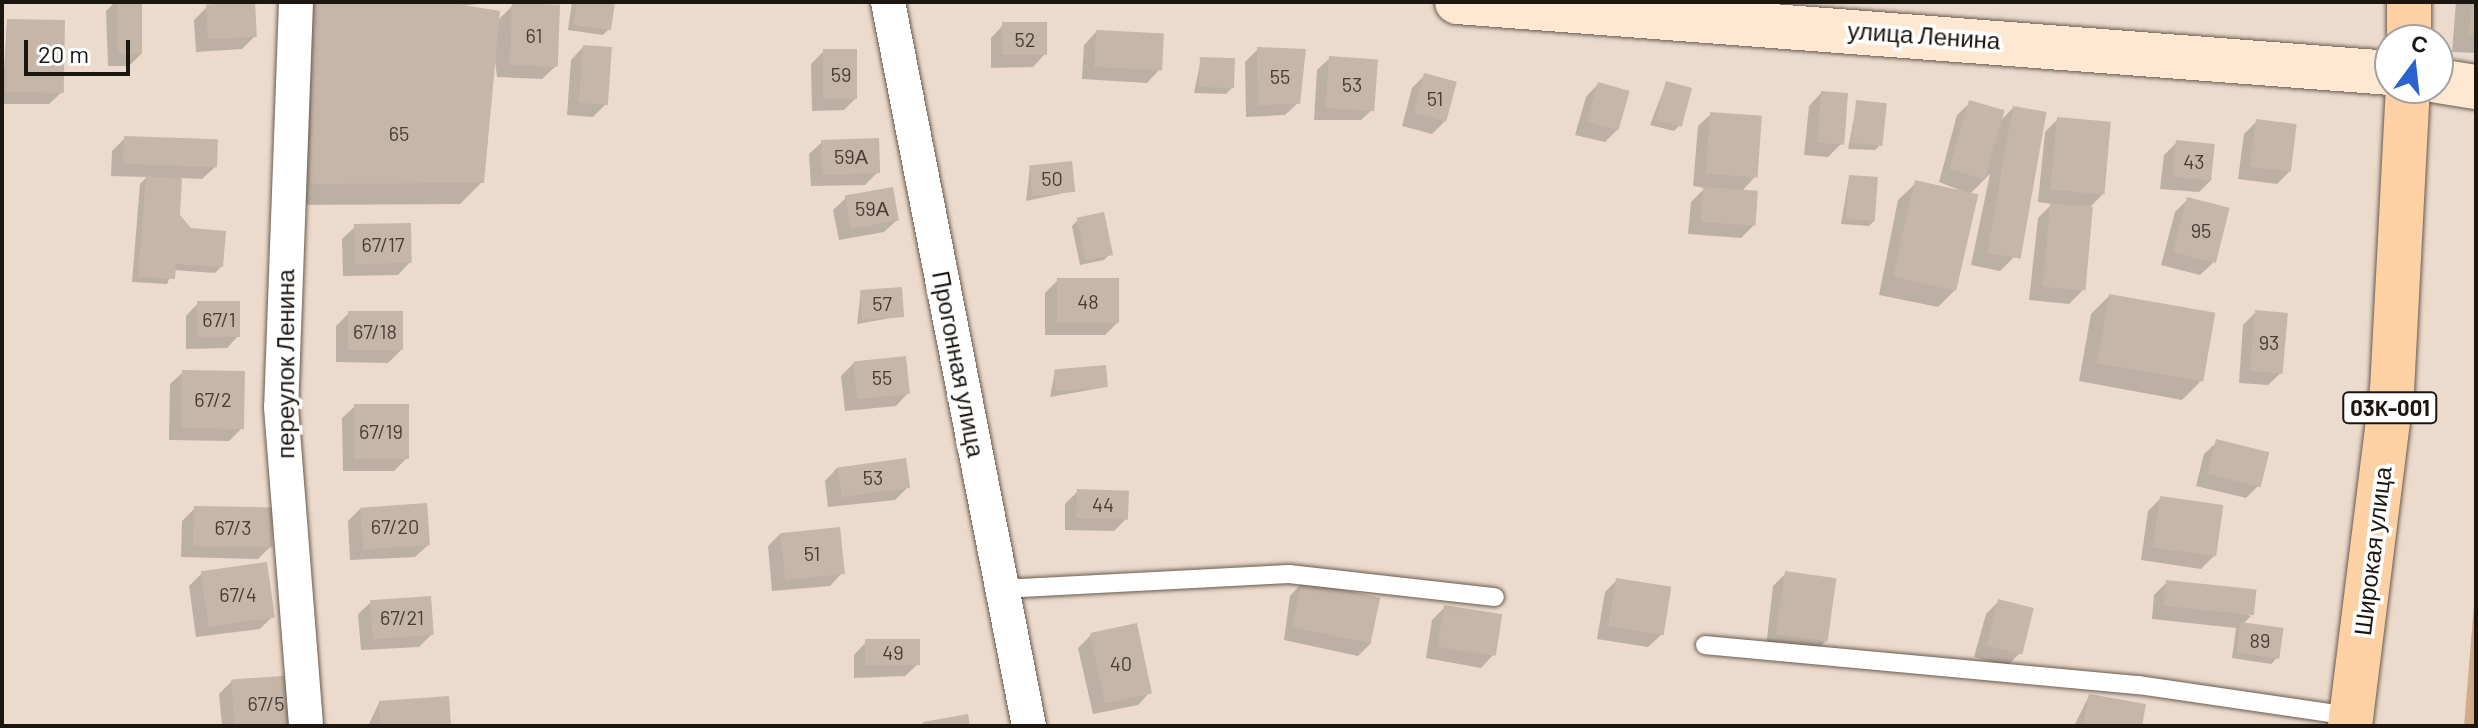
<!DOCTYPE html>
<meta charset="utf-8">
<style>
body{margin:0}
#map{position:relative;width:2478px;height:728px;overflow:hidden;background:#ecdbcd;font-family:Barlow,sans-serif}
div>[style]{position:absolute}
[style*='--x']{left:calc(var(--x)*1px);top:calc(var(--y)*1px);width:calc(var(--w)*1px);rotate:calc(var(--a)*1deg)}
.green>*{inset:0;background:#d1ad8a}
.shadow>*{inset:0;background:#0003}
.building>*{inset:0;background:#c5b6a8;transform-origin:0 0}
.roads{filter:drop-shadow(0 0 2px #695b4f) drop-shadow(0 0 2px #695b4f)}
.lane>*{height:18px;margin:-9px;padding:0 9px;transform-origin:9px;border-radius:9px;background:#fff}
.street>*{height:34px;margin:-17px;padding:0 17px;transform-origin:17px;border-radius:17px;background:#fff}
.secondary>*{height:44px;margin:-22px;padding:0 22px;transform-origin:22px;border-radius:22px;background:#fee8d1}
.primary>*{height:44px;margin:-22px;padding:0 22px;transform-origin:22px;border-radius:22px;background:#fdd1a4}
span{translate:-50% -50%;white-space:nowrap;text-align:center;line-height:1.15;-webkit-text-stroke:7px #fff;paint-order:stroke}
.number-label{font-size:20px;color:#463e37}
.number-label span{-webkit-text-stroke-width:0}
.shield-label span{padding:2px 6px;background:#fff;border:2px solid;border-radius:6px;-webkit-text-stroke-width:0}
.shield-label{font-size:22px;color:#1c1611;font-weight:700}
.street-label{font-size:24px;color:#1c1611}
.frame{position:absolute;inset:0;border:4px solid #1c1611;pointer-events:none}
.north{position:absolute;left:2374px;top:24px;width:80px;height:80px;box-sizing:border-box;background:#fff;border:2px solid #a4a2a0;border-radius:50%;rotate:15deg;font-size:22px;font-weight:700;line-height:32px;text-align:center;color:#1c1611}
.north::after{content:'';display:block;margin:auto;width:28px;height:36px;background:#2a63d1;clip-path:polygon(50% 0,100% 100%,50% 72%,0 100%)}
.scale{position:absolute;left:24px;top:40px;width:106px;height:36px;box-sizing:border-box;border:4px solid #1c1611;border-top:0;padding-left:10px;font-size:24px;line-height:28px;white-space:nowrap;color:#1c1611;-webkit-text-stroke:6px #fff;paint-order:stroke}
</style>
<div id="map">
<div class="green">
<i style="clip-path:polygon(2476px 580px,2476px 726px,2464px 726px)"></i>
</div>
<div class="shadow">
<i style="clip-path:polygon(115px 2px,140px 2px,142px 53px,129px 66px,108px 66px,106px 11px)"></i>
<i style="clip-path:polygon(444px 2px,497px 2px,460px 6px,498px 20px,513px 5px,555px 67px,542px 79px,497px 77px,494px 52px,482px 182px,460px 204px,289px 205px,291px 3px)"></i>
<i style="clip-path:polygon(572px 2px,613px 2px,609px 29px,603px 35px,568px 30px)"></i>
<i style="clip-path:polygon(2456px 2px,2476px 2px,2476px 53px,2452px 52px)"></i>
<i style="clip-path:polygon(207px 7px,255px 36px,242px 49px,196px 52px,194px 20px)"></i>
<i style="clip-path:polygon(7px 21px,62px 92px,49px 104px,2px 104px)"></i>
<i style="clip-path:polygon(1003px 25px,1045px 54px,1033px 67px,991px 68px,991px 38px)"></i>
<i style="clip-path:polygon(1096px 32px,1159px 70px,1147px 83px,1082px 79px,1084px 45px)"></i>
<i style="clip-path:polygon(583px 47px,606px 104px,593px 117px,567px 115px,571px 60px)"></i>
<i style="clip-path:polygon(1258px 49px,1298px 103px,1285px 115px,1246px 117px,1245px 62px)"></i>
<i style="clip-path:polygon(824px 51px,856px 98px,844px 110px,812px 111px,811px 64px)"></i>
<i style="clip-path:polygon(1330px 58px,1374px 108px,1361px 120px,1314px 120px,1317px 70px)"></i>
<i style="clip-path:polygon(1201px 59px,1232px 88px,1226px 94px,1194px 93px)"></i>
<i style="clip-path:polygon(1425px 75px,1445px 121px,1432px 134px,1402px 126px,1412px 88px)"></i>
<i style="clip-path:polygon(1666px 83px,1680px 125px,1674px 131px,1650px 125px)"></i>
<i style="clip-path:polygon(1598px 84px,1617px 130px,1605px 142px,1575px 135px,1586px 97px)"></i>
<i style="clip-path:polygon(1821px 93px,1841px 144px,1828px 157px,1804px 155px,1809px 106px)"></i>
<i style="clip-path:polygon(1857px 102px,1881px 144px,1875px 150px,1848px 149px)"></i>
<i style="clip-path:polygon(1970px 103px,2000px 121px,2013px 108px,2013px 258px,2000px 271px,1971px 265px,1990px 174px,1970px 194px,1956px 289px,1938px 307px,1879px 295px,1898px 200px,1916px 183px,1967px 193px,1939px 182px,1957px 115px)"></i>
<i style="clip-path:polygon(1711px 114px,1754px 178px,1741px 192px,1754px 225px,1741px 238px,1688px 234px,1691px 202px,1705px 188px,1693px 186px,1698px 126px)"></i>
<i style="clip-path:polygon(2058px 119px,2102px 195px,2088px 209px,2082px 291px,2069px 304px,2029px 300px,2038px 218px,2052px 204px,2038px 202px,2045px 132px)"></i>
<i style="clip-path:polygon(2256px 122px,2290px 171px,2277px 184px,2238px 179px,2244px 134px)"></i>
<i style="clip-path:polygon(125px 138px,215px 167px,202px 179px,181px 178px,178px 215px,221px 267px,215px 273px,173px 270px,167px 284px,132px 282px,140px 184px,147px 177px,111px 176px,112px 151px)"></i>
<i style="clip-path:polygon(822px 142px,878px 172px,865px 185px,811px 186px,809px 154px)"></i>
<i style="clip-path:polygon(2177px 142px,2212px 179px,2199px 192px,2160px 189px,2164px 155px)"></i>
<i style="clip-path:polygon(1030px 166px,1073px 191px,1026px 201px)"></i>
<i style="clip-path:polygon(1849px 177px,1875px 220px,1869px 226px,1841px 224px)"></i>
<i style="clip-path:polygon(846px 198px,897px 220px,884px 232px,839px 240px,833px 210px)"></i>
<i style="clip-path:polygon(2188px 199px,2213px 263px,2200px 275px,2161px 265px,2175px 212px)"></i>
<i style="clip-path:polygon(1078px 220px,1110px 254px,1104px 260px,1080px 265px,1072px 226px)"></i>
<i style="clip-path:polygon(355px 227px,410px 262px,398px 275px,343px 276px,342px 239px)"></i>
<i style="clip-path:polygon(1058px 280px,1118px 322px,1105px 335px,1045px 335px,1045px 293px)"></i>
<i style="clip-path:polygon(861px 291px,902px 316px,857px 324px)"></i>
<i style="clip-path:polygon(2109px 296px,2200px 382px,2182px 400px,2079px 381px,2091px 314px)"></i>
<i style="clip-path:polygon(198px 303px,239px 335px,227px 348px,186px 349px,186px 316px)"></i>
<i style="clip-path:polygon(2256px 312px,2281px 373px,2268px 385px,2239px 383px,2243px 325px)"></i>
<i style="clip-path:polygon(349px 313px,401px 350px,388px 363px,336px 362px,336px 326px)"></i>
<i style="clip-path:polygon(854px 363px,908px 393px,896px 406px,845px 411px,841px 376px)"></i>
<i style="clip-path:polygon(1055px 371px,1106px 387px,1050px 397px)"></i>
<i style="clip-path:polygon(183px 372px,242px 428px,229px 441px,169px 440px,170px 384px)"></i>
<i style="clip-path:polygon(355px 406px,406px 459px,394px 471px,343px 471px,342px 418px)"></i>
<i style="clip-path:polygon(2217px 442px,2259px 485px,2246px 498px,2196px 486px,2204px 454px)"></i>
<i style="clip-path:polygon(837px 468px,908px 487px,895px 500px,828px 507px,825px 481px)"></i>
<i style="clip-path:polygon(1078px 491px,1127px 518px,1114px 531px,1065px 530px,1065px 504px)"></i>
<i style="clip-path:polygon(2160px 499px,2214px 556px,2201px 569px,2141px 560px,2148px 511px)"></i>
<i style="clip-path:polygon(195px 508px,271px 546px,258px 559px,181px 557px,182px 521px)"></i>
<i style="clip-path:polygon(361px 508px,428px 545px,415px 557px,350px 560px,348px 521px)"></i>
<i style="clip-path:polygon(780px 534px,842px 573px,830px 586px,772px 591px,768px 546px)"></i>
<i style="clip-path:polygon(202px 573px,273px 616px,260px 629px,196px 637px,189px 586px)"></i>
<i style="clip-path:polygon(1786px 573px,1827px 640px,1815px 652px,1766px 647px,1773px 586px)"></i>
<i style="clip-path:polygon(1617px 580px,1661px 635px,1648px 647px,1597px 639px,1605px 592px)"></i>
<i style="clip-path:polygon(2167px 582px,2251px 616px,2243px 624px,2277px 658px,2271px 664px,2232px 658px,2236px 628px,2152px 619px,2154px 595px)"></i>
<i style="clip-path:polygon(1302px 583px,1371px 643px,1358px 656px,1284px 640px,1290px 596px)"></i>
<i style="clip-path:polygon(1999px 601px,2020px 653px,2007px 666px,1974px 657px,1986px 614px)"></i>
<i style="clip-path:polygon(371px 602px,432px 634px,419px 647px,361px 650px,358px 614px)"></i>
<i style="clip-path:polygon(1445px 607px,1493px 655px,1481px 668px,1426px 658px,1432px 620px)"></i>
<i style="clip-path:polygon(1091px 635px,1150px 692px,1138px 705px,1093px 714px,1078px 648px)"></i>
<i style="clip-path:polygon(866px 642px,918px 664px,905px 676px,854px 678px,854px 655px)"></i>
<i style="clip-path:polygon(232px 681px,298px 726px,222px 726px,219px 694px)"></i>
<i style="clip-path:polygon(2089px 696px,2140px 726px,2074px 726px)"></i>
<i style="clip-path:polygon(379px 703px,449px 726px,368px 726px)"></i>
</div>
<div class="building">
<i style="left:118px;top:2px;width:24px;height:52px"></i>
<i style="left:255px;top:2px;width:35px;height:49px;rotate:87deg"></i>
<i style="clip-path:polygon(312px 2px,446px 2px,500px 11px,484px 183px,310px 184px)"></i>
<i style="clip-path:polygon(577px 2px,615px 2px,611px 30px,573px 25px)"></i>
<i style="clip-path:polygon(2472px 2px,2476px 2px,2476px 35px,2469px 34px)"></i>
<i style="left:512px;top:3px;width:48px;height:62px;rotate:2deg"></i>
<i style="left:7px;top:19px;width:58px;height:73px;rotate:1deg"></i>
<i style="left:1047px;top:22px;width:33px;height:45px;rotate:90deg"></i>
<i style="left:1096px;top:30px;width:68px;height:37px;rotate:3deg"></i>
<i style="left:583px;top:45px;width:29px;height:58px;rotate:4deg"></i>
<i style="clip-path:polygon(1257px 47px,1306px 49px,1300px 104px,1258px 105px)"></i>
<i style="left:823px;top:49px;width:34px;height:50px"></i>
<i style="left:1329px;top:56px;width:49px;height:52px;rotate:4deg"></i>
<i style="left:1200px;top:57px;width:35px;height:30px;rotate:2deg"></i>
<i style="left:1424px;top:73px;width:34px;height:41px;rotate:15deg"></i>
<i style="left:1666px;top:81px;width:27px;height:40px;rotate:15deg"></i>
<i style="left:1598px;top:82px;width:33px;height:41px;rotate:16deg"></i>
<i style="left:1821px;top:91px;width:27px;height:52px;rotate:4deg"></i>
<i style="left:1856px;top:100px;width:31px;height:43px;rotate:6deg"></i>
<i style="left:1969px;top:100px;width:37px;height:72px;rotate:16deg"></i>
<i style="left:2013px;top:106px;width:34px;height:149px;rotate:10deg"></i>
<i style="left:1710px;top:112px;width:52px;height:62px;rotate:4deg"></i>
<i style="left:2057px;top:117px;width:54px;height:73px;rotate:5deg"></i>
<i style="left:2256px;top:119px;width:41px;height:48px;rotate:7deg"></i>
<i style="left:124px;top:136px;width:94px;height:28px;rotate:2deg"></i>
<i style="left:879px;top:138px;width:35px;height:58px;rotate:88deg"></i>
<i style="left:2176px;top:140px;width:39px;height:37px;rotate:6deg"></i>
<i style="left:1072px;top:161px;width:31px;height:43px;rotate:84deg"></i>
<i style="left:1849px;top:175px;width:29px;height:44px;rotate:4deg"></i>
<i style="clip-path:polygon(146px 176px,182px 179px,180px 215px,191px 228px,226px 231px,223px 267px,176px 264px,175px 279px,138px 277px)"></i>
<i style="left:1915px;top:180px;width:65px;height:99px;rotate:13deg"></i>
<i style="left:893px;top:187px;width:34px;height:49px;rotate:80deg"></i>
<i style="left:1703px;top:187px;width:55px;height:35px;rotate:4deg"></i>
<i style="left:2187px;top:197px;width:44px;height:57px;rotate:14deg"></i>
<i style="left:2050px;top:203px;width:43px;height:84px;rotate:5deg"></i>
<i style="left:1104px;top:212px;width:44px;height:28px;rotate:78deg"></i>
<i style="left:411px;top:223px;width:40px;height:57px;rotate:89deg"></i>
<i style="left:1057px;top:278px;width:62px;height:45px"></i>
<i style="left:902px;top:287px;width:30px;height:42px;rotate:86deg"></i>
<i style="left:2109px;top:294px;width:108px;height:70px;rotate:10deg"></i>
<i style="left:197px;top:301px;width:43px;height:36px"></i>
<i style="left:2255px;top:310px;width:33px;height:61px;rotate:5deg"></i>
<i style="left:348px;top:311px;width:55px;height:39px"></i>
<i style="left:906px;top:356px;width:38px;height:53px;rotate:84deg"></i>
<i style="left:1106px;top:365px;width:22px;height:52px;rotate:85deg"></i>
<i style="left:182px;top:370px;width:63px;height:58px;rotate:1deg"></i>
<i style="left:354px;top:404px;width:55px;height:55px"></i>
<i style="left:2216px;top:439px;width:55px;height:36px;rotate:14deg"></i>
<i style="left:906px;top:458px;width:30px;height:69px;rotate:82deg"></i>
<i style="left:1077px;top:489px;width:52px;height:29px;rotate:2deg"></i>
<i style="left:2160px;top:496px;width:64px;height:52px;rotate:8deg"></i>
<i style="left:427px;top:503px;width:42px;height:67px;rotate:86deg"></i>
<i style="left:194px;top:506px;width:79px;height:40px;rotate:1deg"></i>
<i style="left:840px;top:527px;width:47px;height:60px;rotate:84deg"></i>
<i style="left:267px;top:562px;width:56px;height:67px;rotate:82deg"></i>
<i style="left:1785px;top:571px;width:52px;height:64px;rotate:8deg"></i>
<i style="left:1616px;top:578px;width:56px;height:49px;rotate:9deg"></i>
<i style="left:2166px;top:580px;width:91px;height:26px;rotate:6deg"></i>
<i style="left:1302px;top:581px;width:80px;height:47px;rotate:12deg"></i>
<i style="left:431px;top:596px;width:39px;height:61px;rotate:86deg"></i>
<i style="left:1998px;top:599px;width:37px;height:48px;rotate:14deg"></i>
<i style="left:1444px;top:605px;width:59px;height:42px;rotate:9deg"></i>
<i style="left:2241px;top:622px;width:43px;height:31px;rotate:8deg"></i>
<i style="left:1137px;top:623px;width:72px;height:48px;rotate:78deg"></i>
<i style="left:920px;top:639px;width:26px;height:55px;rotate:90deg"></i>
<i style="left:297px;top:675px;width:51px;height:66px;rotate:86deg"></i>
<i style="clip-path:polygon(2089px 694px,2146px 704px,2142px 726px,2083px 726px)"></i>
<i style="clip-path:polygon(449px 696px,451px 726px,380px 726px,379px 701px)"></i>
<i style="clip-path:polygon(968px 714px,970px 726px,924px 726px,923px 722px)"></i>
</div>
<div class="roads">
<div class="lane">
<i style="--x:1002;--y:589;--w:287;--a:-3"></i>
<i style="--x:1289;--y:574;--w:207;--a:6.4"></i>
<i style="--x:1705;--y:645;--w:435;--a:5.3"></i>
<i style="--x:2138;--y:685;--w:215;--a:8.3"></i>
</div>
<div class="street">
<i style="--x:296;--y:2;--w:405;--a:92.1"></i>
<i style="--x:281;--y:407;--w:320;--a:85.5"></i>
<i style="--x:888;--y:2;--w:738;--a:78.98"></i>
</div>
<div class="secondary">
<i style="--x:1457;--y:2;--w:936;--a:4.35"></i>
<i style="--x:2438;--y:81;--w:38;--a:9"></i>
</div>
<div class="primary">
<i style="--x:2409;--y:40;--w:38;--a:-90"></i>
<i style="--x:2350;--y:726;--w:338;--a:-82.9"></i>
<i style="--x:2392;--y:391;--w:303;--a:-87"></i>
</div>
</div>
<div class="number-label">
<span style="left:534px;top:35px">61</span>
<span style="left:1025px;top:39px">52</span>
<span style="left:841px;top:74px">59</span>
<span style="left:1280px;top:76px">55</span>
<span style="left:1352px;top:84px">53</span>
<span style="left:1435px;top:98px">51</span>
<span style="left:399px;top:133px">65</span>
<span style="left:851px;top:156px">59А</span>
<span style="left:2194px;top:161px">43</span>
<span style="left:1052px;top:178px">50</span>
<span style="left:872px;top:208px">59А</span>
<span style="left:2201px;top:230px">95</span>
<span style="left:383px;top:244px">67/17</span>
<span style="left:1088px;top:301px">48</span>
<span style="left:882px;top:303px">57</span>
<span style="left:219px;top:319px">67/1</span>
<span style="left:375px;top:331px">67/18</span>
<span style="left:2269px;top:342px">93</span>
<span style="left:882px;top:377px">55</span>
<span style="left:213px;top:399px">67/2</span>
<span style="left:381px;top:431px">67/19</span>
<span style="left:873px;top:477px">53</span>
<span style="left:1103px;top:504px">44</span>
<span style="left:395px;top:526px">67/20</span>
<span style="left:233px;top:527px">67/3</span>
<span style="left:812px;top:553px">51</span>
<span style="left:238px;top:594px">67/4</span>
<span style="left:402px;top:617px">67/21</span>
<span style="left:2260px;top:640px">89</span>
<span style="left:893px;top:652px">49</span>
<span style="left:1121px;top:663px">40</span>
<span style="left:266px;top:703px">67/5</span>
</div>
<div class="shield-label">
<span style="left:2390px;top:408px">03К-001</span>
</div>
<div class="street-label">
<span style="left:1924px;top:35px;rotate:4deg">улица Ленина</span>
<span style="left:285px;top:364px;rotate:-90deg">переулок Ленина</span>
<span style="left:959px;top:364px;rotate:79deg">Прогонная улица</span>
<span style="left:2372px;top:551px;rotate:-83deg">Широкая улица</span>
</div>
<div class="frame"></div>
<div class="north">С</div>
<div class="scale">20 m</div>
</div>
